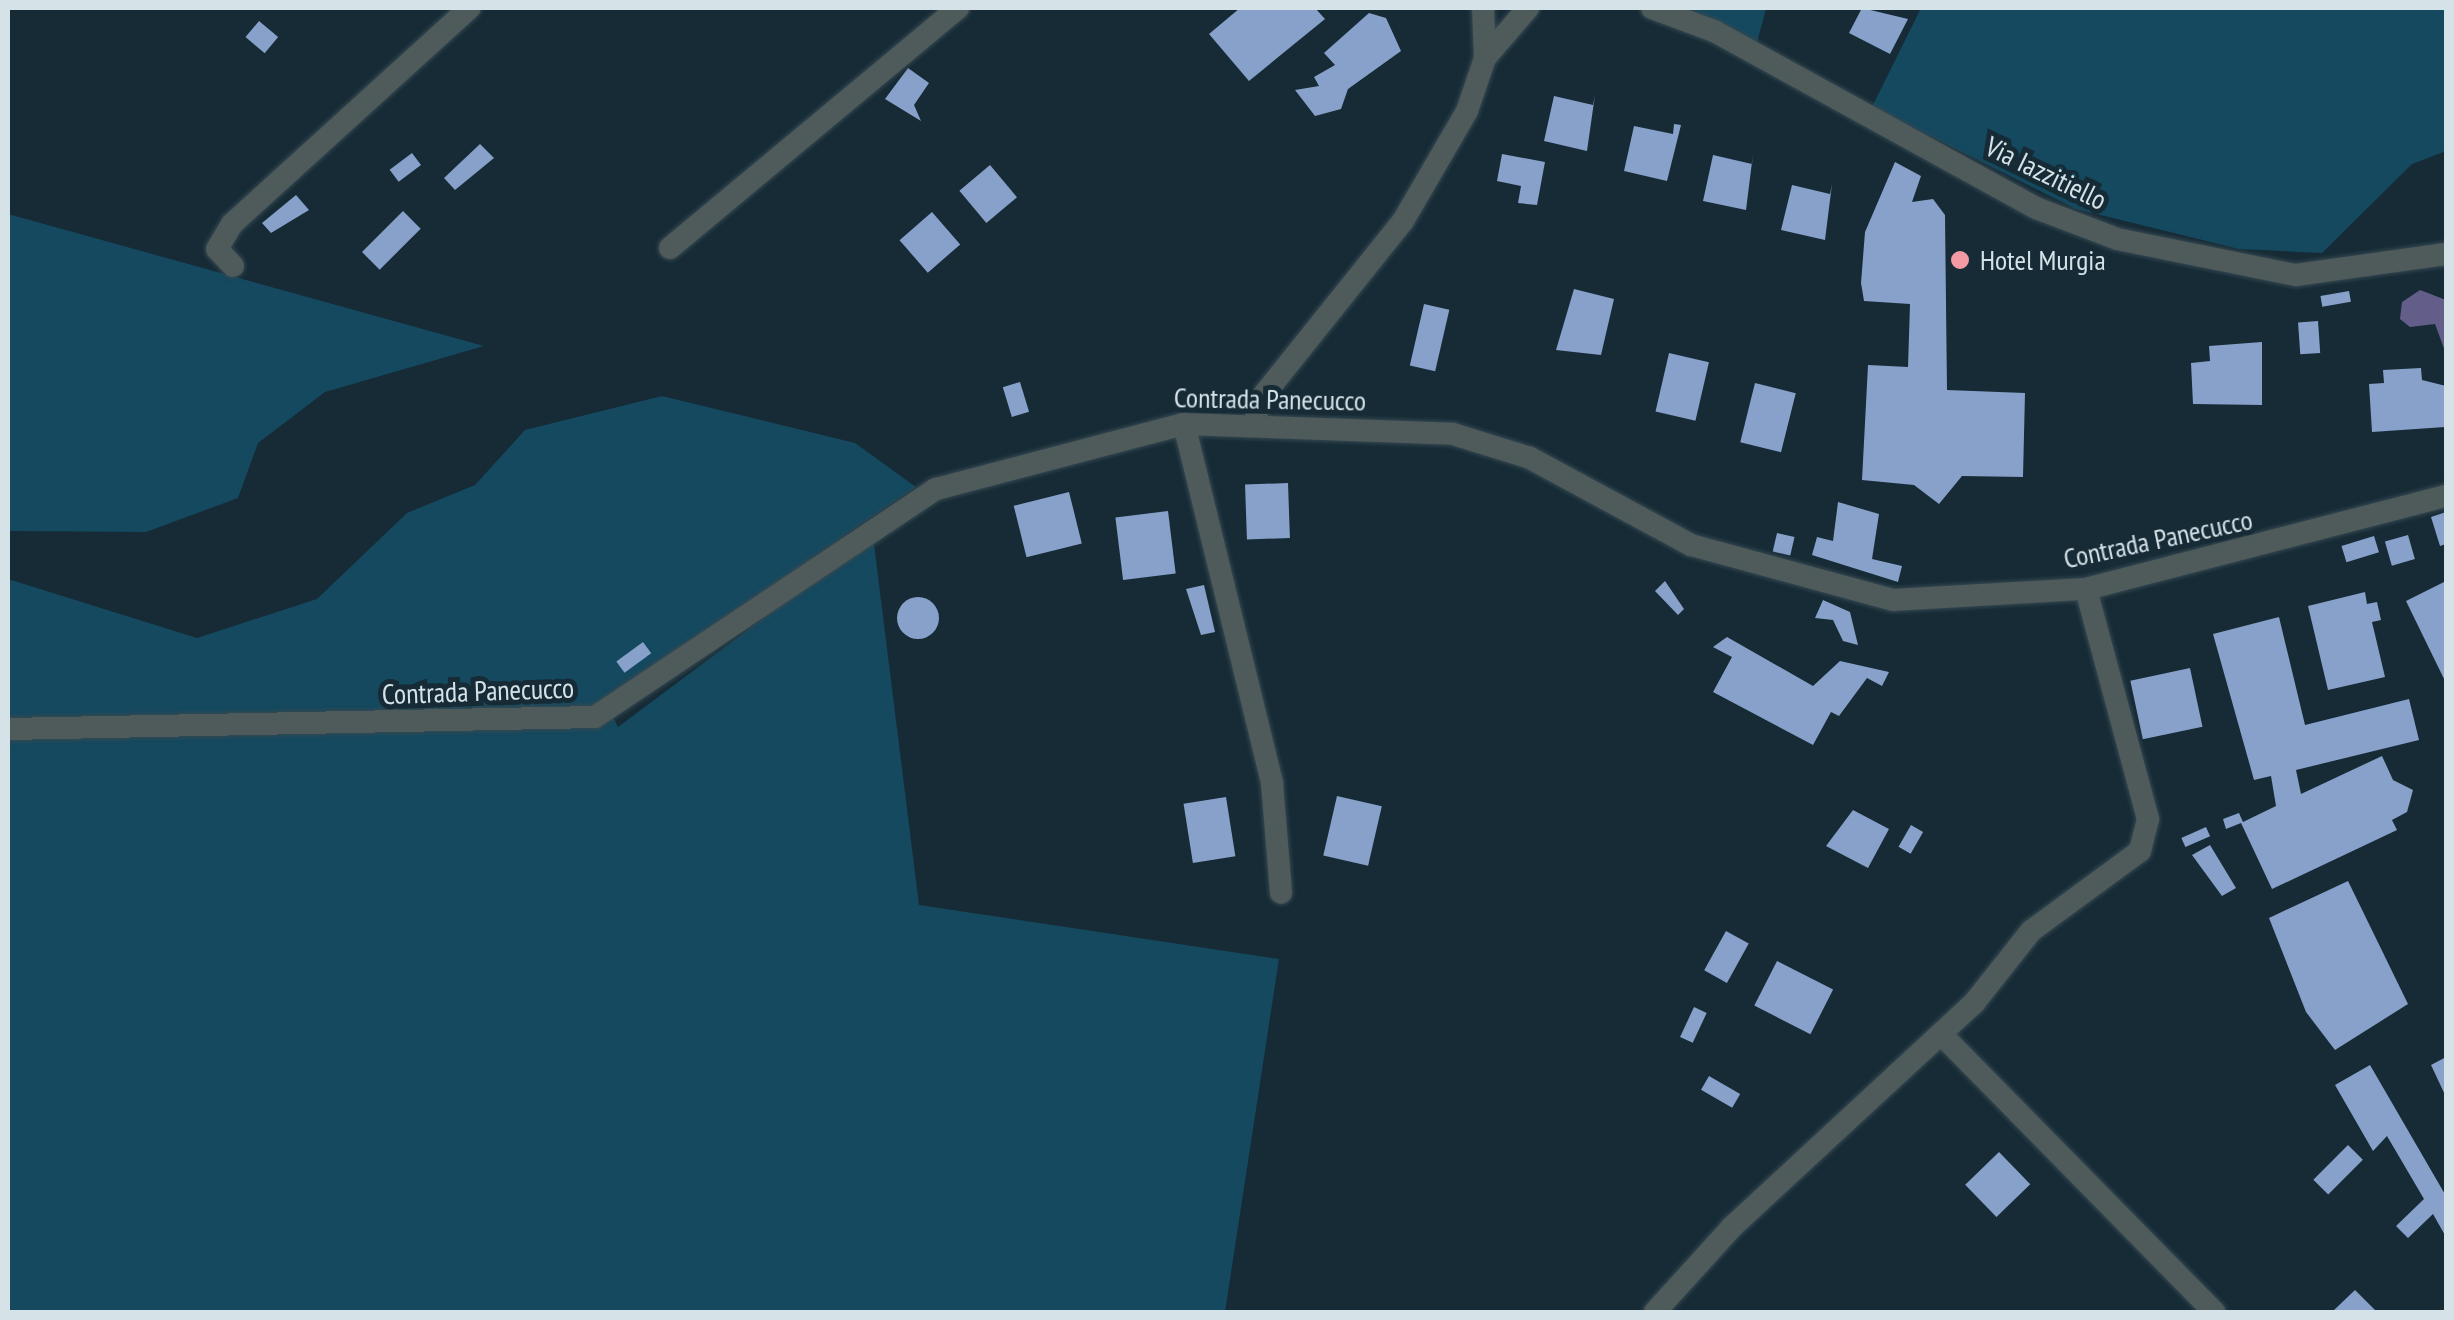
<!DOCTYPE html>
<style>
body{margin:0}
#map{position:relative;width:2454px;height:1320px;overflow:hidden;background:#162b35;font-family:"PT Sans Narrow",sans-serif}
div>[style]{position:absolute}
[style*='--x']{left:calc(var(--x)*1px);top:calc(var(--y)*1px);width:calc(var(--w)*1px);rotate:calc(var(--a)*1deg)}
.green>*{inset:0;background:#14495f}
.water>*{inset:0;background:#625e89}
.building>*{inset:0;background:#87a1ca;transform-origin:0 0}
.round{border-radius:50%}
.roads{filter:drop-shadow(0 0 2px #354852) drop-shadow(0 0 2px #354852)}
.street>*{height:22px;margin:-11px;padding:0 11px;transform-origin:11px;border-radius:11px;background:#4f5a5b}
.dots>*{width:28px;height:28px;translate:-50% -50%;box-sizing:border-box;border:5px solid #162b35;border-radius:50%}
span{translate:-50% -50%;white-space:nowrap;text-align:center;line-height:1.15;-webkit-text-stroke:10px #162b35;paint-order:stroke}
.street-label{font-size:28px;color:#d5e2e8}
.poi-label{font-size:28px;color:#d5e2e8}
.left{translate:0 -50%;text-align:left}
.frame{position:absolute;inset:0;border:10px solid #d5e2e8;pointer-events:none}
</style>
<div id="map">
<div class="green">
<i style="clip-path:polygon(1693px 8px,1766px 8px,1757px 43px,1691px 15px)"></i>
<i style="clip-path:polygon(1921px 8px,2446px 8px,2446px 151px,2412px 164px,2322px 253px,2239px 249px,2076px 209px,1872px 107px)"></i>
<i style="clip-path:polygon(8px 214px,484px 346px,325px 392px,258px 443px,238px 498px,146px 532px,8px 531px)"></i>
<i style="clip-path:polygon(662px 396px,855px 443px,916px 487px,580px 716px,8px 722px,8px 579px,197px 638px,317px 599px,407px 513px,475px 485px,525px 430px)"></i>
<i style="clip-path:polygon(873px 536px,919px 905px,1279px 959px,1225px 1312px,8px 1312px,8px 735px,613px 717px,618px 727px)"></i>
</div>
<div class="water">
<i style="clip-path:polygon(2420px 290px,2446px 300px,2446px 354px,2435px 324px,2410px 327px,2400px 319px,2402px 302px)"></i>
</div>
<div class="building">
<i style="clip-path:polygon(1240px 8px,1315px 8px,1325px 19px,1249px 81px,1209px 34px)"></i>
<i style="clip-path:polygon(1862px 8px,1908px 19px,1890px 54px,1849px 33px)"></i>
<i style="clip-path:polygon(1369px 13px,1386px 18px,1401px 51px,1348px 89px,1341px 109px,1315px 116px,1295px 90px,1319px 86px,1314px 77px,1335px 65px,1324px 53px)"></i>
<i style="left:259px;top:21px;width:25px;height:21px;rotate:40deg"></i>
<i style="clip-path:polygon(908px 68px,929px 83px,914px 105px,921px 121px,885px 99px)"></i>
<i style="clip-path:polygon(1595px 95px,1587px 151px,1544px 141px,1554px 96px,1593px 105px)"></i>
<i style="clip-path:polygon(1674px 124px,1681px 125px,1667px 181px,1624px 171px,1634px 126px,1673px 134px)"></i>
<i style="clip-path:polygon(480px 144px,494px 158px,455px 190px,444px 178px)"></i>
<i style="left:412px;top:153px;width:15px;height:28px;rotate:53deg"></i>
<i style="clip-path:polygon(1502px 154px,1545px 162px,1537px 205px,1518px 203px,1521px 186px,1497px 181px)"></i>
<i style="clip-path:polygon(1753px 154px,1746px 210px,1703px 201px,1713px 155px,1752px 164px)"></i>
<i style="clip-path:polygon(1895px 162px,1921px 176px,1912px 202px,1933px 199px,1945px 215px,1947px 390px,2025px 393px,2023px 477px,1962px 476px,1939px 504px,1914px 485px,1862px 480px,1868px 365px,1908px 367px,1910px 304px,1864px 301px,1861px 283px,1865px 232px)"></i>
<i style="left:990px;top:165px;width:42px;height:40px;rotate:50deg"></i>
<i style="clip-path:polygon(1832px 184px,1825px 240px,1781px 230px,1792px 185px,1830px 194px)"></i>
<i style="clip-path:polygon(296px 195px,309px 210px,271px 233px,262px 223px)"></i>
<i style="left:403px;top:211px;width:25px;height:58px;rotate:45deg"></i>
<i style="left:932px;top:212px;width:43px;height:43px;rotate:49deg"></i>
<i style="clip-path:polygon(1574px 289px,1614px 299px,1601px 355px,1556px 350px)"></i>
<i style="left:2349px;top:291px;width:11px;height:29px;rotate:80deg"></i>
<i style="left:1424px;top:304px;width:26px;height:63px;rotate:13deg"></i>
<i style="left:2318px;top:321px;width:32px;height:20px;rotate:86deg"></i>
<i style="clip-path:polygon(2262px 342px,2262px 405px,2193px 404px,2191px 363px,2210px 361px,2209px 346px)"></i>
<i style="left:1669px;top:353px;width:41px;height:60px;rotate:13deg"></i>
<i style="clip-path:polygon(2421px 368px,2422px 380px,2446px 386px,2445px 427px,2372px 432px,2369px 384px,2384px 383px,2383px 370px)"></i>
<i style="left:1020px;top:382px;width:31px;height:18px;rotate:73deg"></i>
<i style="left:1755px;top:383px;width:42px;height:61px;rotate:14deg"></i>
<i style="left:1288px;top:483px;width:55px;height:43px;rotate:88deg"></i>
<i style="left:1069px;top:492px;width:53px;height:57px;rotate:76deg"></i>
<i style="clip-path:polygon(1838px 502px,1879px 514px,1872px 559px,1902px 566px,1898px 582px,1812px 555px,1817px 537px,1833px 541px)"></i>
<i style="left:1168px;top:511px;width:63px;height:53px;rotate:83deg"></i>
<i style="clip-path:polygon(2446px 512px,2446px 544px,2440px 546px,2431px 517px)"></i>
<i style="left:1777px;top:533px;width:18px;height:19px;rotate:13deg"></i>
<i style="left:2408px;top:535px;width:25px;height:24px;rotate:74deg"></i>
<i style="left:2374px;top:536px;width:17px;height:34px;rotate:73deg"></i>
<i style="clip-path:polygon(1665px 581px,1684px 609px,1678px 615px,1655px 591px)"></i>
<i style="clip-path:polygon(2446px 581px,2446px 683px,2406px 601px)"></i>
<i style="clip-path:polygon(1204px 585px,1215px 632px,1201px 635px,1186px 589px)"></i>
<i style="clip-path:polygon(2365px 592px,2367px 604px,2377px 602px,2381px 620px,2372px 622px,2385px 677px,2328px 690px,2308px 606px)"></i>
<i class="round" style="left:897px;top:597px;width:42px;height:42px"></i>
<i style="clip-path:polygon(1823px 600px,1850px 612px,1858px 645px,1843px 641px,1833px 620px,1815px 618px)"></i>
<i style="clip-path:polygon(2279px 617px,2305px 725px,2409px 699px,2419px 740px,2296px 770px,2301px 794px,2382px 756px,2393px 780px,2413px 790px,2407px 812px,2392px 820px,2397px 830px,2272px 889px,2241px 823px,2226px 829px,2223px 819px,2239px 813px,2243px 822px,2276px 806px,2271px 776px,2254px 780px,2213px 634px)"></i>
<i style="clip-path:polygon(1727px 637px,1813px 686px,1840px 661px,1889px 672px,1882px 686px,1867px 678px,1839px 716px,1831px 712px,1813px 745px,1713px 692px,1732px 657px,1713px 647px)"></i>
<i style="left:643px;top:642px;width:14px;height:33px;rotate:54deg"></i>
<i style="left:2190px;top:668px;width:60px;height:61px;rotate:78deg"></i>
<i style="left:1337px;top:796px;width:46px;height:61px;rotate:13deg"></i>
<i style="left:1226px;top:797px;width:60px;height:43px;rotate:81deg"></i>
<i style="clip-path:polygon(1853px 810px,1889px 829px,1868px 868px,1826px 846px)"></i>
<i style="left:1911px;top:825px;width:14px;height:25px;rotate:30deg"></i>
<i style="left:2206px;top:827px;width:10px;height:27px;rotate:66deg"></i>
<i style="clip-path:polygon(2210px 845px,2236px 888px,2222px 896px,2192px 855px)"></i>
<i style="clip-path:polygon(2348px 881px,2408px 1004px,2335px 1050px,2306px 1012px,2269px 918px)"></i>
<i style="left:1726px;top:931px;width:26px;height:45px;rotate:29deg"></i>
<i style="left:1777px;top:961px;width:63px;height:50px;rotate:27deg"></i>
<i style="left:1694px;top:1007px;width:14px;height:33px;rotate:25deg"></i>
<i style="clip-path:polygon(2446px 1057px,2446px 1097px,2431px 1065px)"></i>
<i style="clip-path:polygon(2370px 1065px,2446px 1196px,2446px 1237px,2433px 1214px,2408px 1238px,2396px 1226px,2424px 1199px,2387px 1136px,2373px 1151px,2335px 1085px)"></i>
<i style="left:1709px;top:1076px;width:36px;height:16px;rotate:30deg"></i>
<i style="left:2348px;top:1145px;width:21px;height:49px;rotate:45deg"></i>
<i style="left:1999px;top:1152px;width:45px;height:47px;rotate:46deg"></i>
<i style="clip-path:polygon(2355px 1290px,2377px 1312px,2332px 1312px)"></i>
</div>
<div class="roads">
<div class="street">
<i style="--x:1652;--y:8;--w:66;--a:20.4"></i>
<i style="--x:1714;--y:31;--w:367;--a:28.8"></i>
<i style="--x:2036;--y:208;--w:87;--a:20.9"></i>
<i style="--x:2117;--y:239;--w:183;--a:11.4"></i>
<i style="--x:2296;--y:275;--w:151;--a:-8"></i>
<i style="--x:1485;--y:58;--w:66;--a:-49.3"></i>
<i style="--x:670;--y:248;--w:375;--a:-39.8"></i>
<i style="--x:233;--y:266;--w:23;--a:-133"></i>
<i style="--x:217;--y:249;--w:29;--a:-59"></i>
<i style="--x:232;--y:224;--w:321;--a:-42.3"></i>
<i style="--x:1256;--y:423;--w:21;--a:-85"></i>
<i style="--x:1258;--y:402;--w:232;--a:-51.3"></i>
<i style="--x:1403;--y:221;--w:127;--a:-59.8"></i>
<i style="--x:1467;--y:111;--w:56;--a:-71.2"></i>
<i style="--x:1485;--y:58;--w:50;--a:-92.3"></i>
<i style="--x:1184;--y:424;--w:370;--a:76.2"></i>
<i style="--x:1272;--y:783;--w:110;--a:85.3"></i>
<i style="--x:8;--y:729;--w:587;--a:-1.17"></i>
<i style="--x:595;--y:717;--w:410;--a:-33.8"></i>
<i style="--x:936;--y:489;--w:256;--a:-14.7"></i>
<i style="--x:1184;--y:424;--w:269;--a:2.1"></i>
<i style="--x:1453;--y:434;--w:81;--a:17.3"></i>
<i style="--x:1530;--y:458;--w:183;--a:28.4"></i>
<i style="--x:1691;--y:545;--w:209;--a:15.2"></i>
<i style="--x:1893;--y:600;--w:193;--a:-3.3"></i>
<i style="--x:2086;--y:589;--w:372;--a:-14.5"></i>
<i style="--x:1941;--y:1034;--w:390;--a:45.5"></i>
<i style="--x:1655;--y:1312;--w:115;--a:-47.8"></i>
<i style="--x:1732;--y:1227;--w:330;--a:-42.8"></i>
<i style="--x:1974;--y:1003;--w:92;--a:-51.6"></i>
<i style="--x:2031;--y:931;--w:135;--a:-36.3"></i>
<i style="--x:2140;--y:851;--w:33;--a:-76"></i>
<i style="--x:2148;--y:819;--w:238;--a:-105.1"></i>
</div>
</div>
<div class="dots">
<i style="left:1960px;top:260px;background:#f49aa4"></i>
</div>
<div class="street-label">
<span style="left:2046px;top:173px;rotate:26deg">Via Iazzitiello</span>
<span style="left:1270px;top:399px;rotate:1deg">Contrada Panecucco</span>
<span style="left:2158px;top:539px;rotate:-12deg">Contrada Panecucco</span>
<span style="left:478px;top:691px;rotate:-2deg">Contrada Panecucco</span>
</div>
<div class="poi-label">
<span class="left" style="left:1980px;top:260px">Hotel Murgia</span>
</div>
<div class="frame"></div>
</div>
